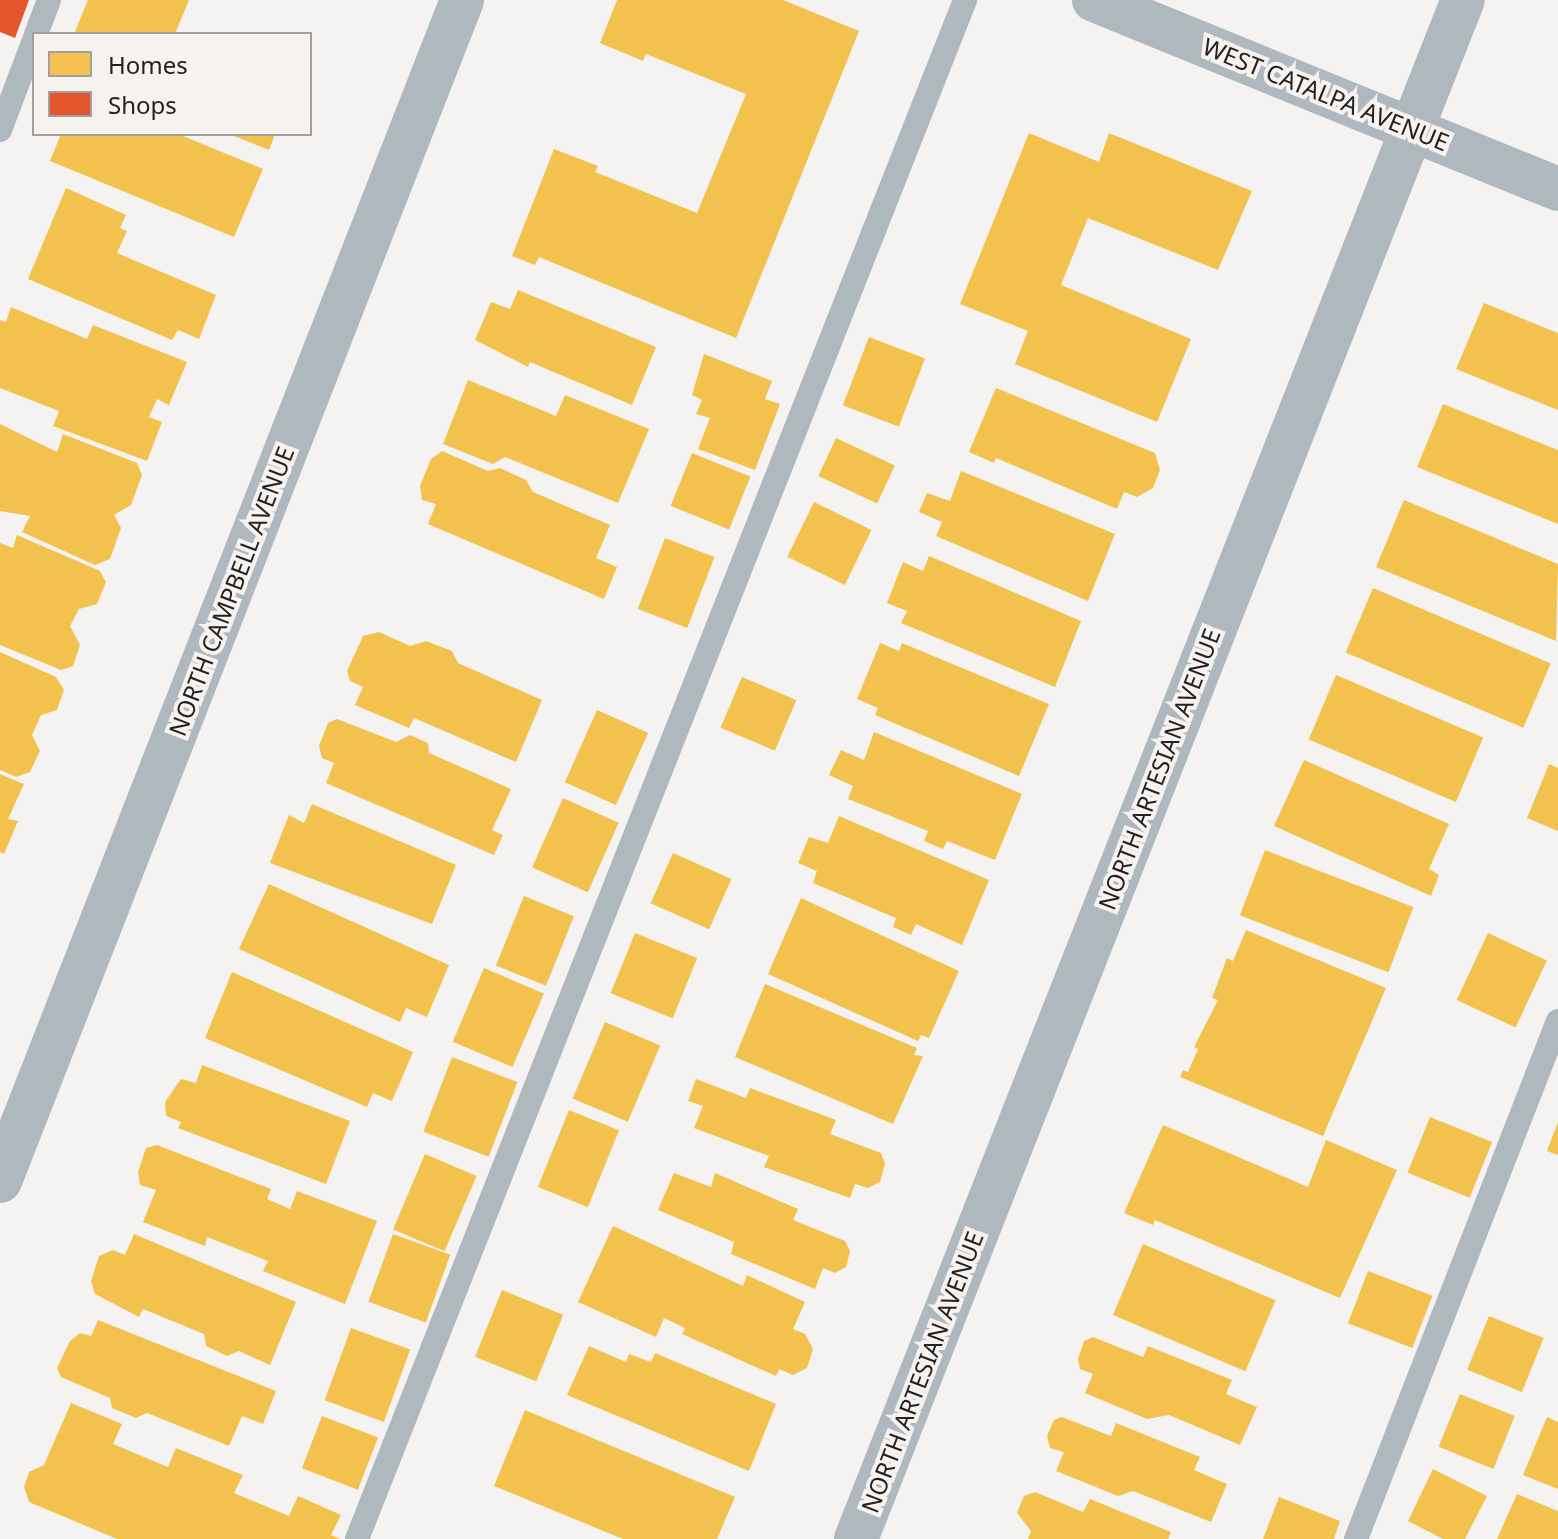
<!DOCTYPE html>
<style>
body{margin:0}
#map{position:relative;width:1558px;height:1539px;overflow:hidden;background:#f5f3f1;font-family:"Noto Sans",sans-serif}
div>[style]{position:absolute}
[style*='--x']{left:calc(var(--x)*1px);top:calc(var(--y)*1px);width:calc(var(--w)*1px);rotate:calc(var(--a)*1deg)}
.homes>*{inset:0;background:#f2c14e;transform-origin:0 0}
.shops>*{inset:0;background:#e4572e}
.service>*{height:24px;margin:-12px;padding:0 12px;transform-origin:12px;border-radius:12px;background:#aeb8bd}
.minor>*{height:44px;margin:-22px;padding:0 22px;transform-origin:22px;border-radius:22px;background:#aeb8bd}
.tertiary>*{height:44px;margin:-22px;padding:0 22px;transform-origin:22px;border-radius:22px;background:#aeb8bd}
span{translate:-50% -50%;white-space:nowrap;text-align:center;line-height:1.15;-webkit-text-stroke:8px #f6f2f0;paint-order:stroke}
.street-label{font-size:24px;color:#242221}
.legend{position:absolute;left:32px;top:32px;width:280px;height:104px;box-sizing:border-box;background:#f6f2f0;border:2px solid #a29f9d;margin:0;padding:10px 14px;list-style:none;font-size:24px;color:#242221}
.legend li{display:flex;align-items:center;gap:16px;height:40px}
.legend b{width:40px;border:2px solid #a29f9d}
</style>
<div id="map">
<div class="homes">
<i style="clip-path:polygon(88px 0,189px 0,175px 34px,74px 34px)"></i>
<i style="clip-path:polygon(617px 0,783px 0,859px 31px,736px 338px,539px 257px,535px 265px,512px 256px,554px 149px,598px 166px,595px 172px,697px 213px,746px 94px,646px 54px,643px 61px,600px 43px)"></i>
<i style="clip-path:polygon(1029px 133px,1099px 162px,1109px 133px,1252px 191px,1218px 270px,1088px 218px,1061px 285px,1191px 339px,1157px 422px,1015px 364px,1028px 331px,960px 304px)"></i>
<i style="clip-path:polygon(61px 134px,178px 134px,263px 169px,234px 237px,50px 161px)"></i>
<i style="clip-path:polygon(229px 134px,275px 134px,269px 150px)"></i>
<i style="clip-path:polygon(66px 188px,126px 215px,120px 228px,127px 231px,117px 253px,216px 295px,199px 339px,178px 330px,172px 340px,28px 279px)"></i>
<i style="clip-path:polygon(518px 290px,656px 347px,632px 405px,530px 362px,528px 367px,475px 340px,491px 302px,510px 309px)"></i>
<i style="clip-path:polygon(1484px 303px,1558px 333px,1558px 410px,1456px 369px)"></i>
<i style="clip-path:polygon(11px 307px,87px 339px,93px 325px,187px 362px,169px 405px,157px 399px,149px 417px,162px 422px,147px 461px,53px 426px,59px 411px,0 388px,0 320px,6px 322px)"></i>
<i style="left:869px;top:337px;width:60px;height:73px;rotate:21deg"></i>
<i style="clip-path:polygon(704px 354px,772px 381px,765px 399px,780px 404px,755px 470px,698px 449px,710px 418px,696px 414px,702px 400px,692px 395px)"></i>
<i style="clip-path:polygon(468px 380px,556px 416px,565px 395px,649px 429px,618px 503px,505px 457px,493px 464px,443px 444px)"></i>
<i style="clip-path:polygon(996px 388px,1155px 453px,1160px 470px,1153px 488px,1137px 497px,1124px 492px,1117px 509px,996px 458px,994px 463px,969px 452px)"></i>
<i style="clip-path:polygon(1443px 404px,1558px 450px,1558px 524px,1417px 467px)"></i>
<i style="clip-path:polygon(0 424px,57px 452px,63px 434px,137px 463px,142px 475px,131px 505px,114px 515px,121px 528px,110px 559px,95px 565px,22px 532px,30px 516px,0 511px)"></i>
<i style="left:836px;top:438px;width:65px;height:42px;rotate:25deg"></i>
<i style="clip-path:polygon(442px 451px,488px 471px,500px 468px,526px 480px,533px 492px,610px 525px,596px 558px,617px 567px,604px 599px,428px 524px,436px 504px,422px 500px,420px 486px,431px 459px)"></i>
<i style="left:692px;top:453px;width:63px;height:57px;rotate:22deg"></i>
<i style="clip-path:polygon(961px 471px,1115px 534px,1088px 601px,936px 536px,942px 522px,919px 512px,927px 493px,950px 501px)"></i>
<i style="clip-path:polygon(1404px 500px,1558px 564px,1556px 641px,1376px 567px)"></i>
<i style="left:814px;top:502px;width:64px;height:61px;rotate:26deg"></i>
<i style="clip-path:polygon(17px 535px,100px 571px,106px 582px,97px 604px,79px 609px,70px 626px,80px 645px,73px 666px,61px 670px,0 645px,0 543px,13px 548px)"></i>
<i style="left:665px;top:538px;width:53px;height:76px;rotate:21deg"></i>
<i style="clip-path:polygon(929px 556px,1081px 621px,1055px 687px,901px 623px,907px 611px,887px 603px,903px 562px,923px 571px)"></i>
<i style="left:1373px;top:588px;width:193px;height:70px;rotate:23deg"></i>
<i style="clip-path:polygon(379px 632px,410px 646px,426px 641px,452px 651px,458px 663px,542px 700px,516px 762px,414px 718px,409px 728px,355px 705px,363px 687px,350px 681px,347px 671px,363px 636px)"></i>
<i style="clip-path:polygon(880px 643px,899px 651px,902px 643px,1049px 704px,1019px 776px,875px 715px,878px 708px,857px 699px)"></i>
<i style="clip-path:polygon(0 652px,56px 677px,64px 690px,57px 710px,41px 715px,32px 735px,40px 751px,30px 772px,16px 777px,0 770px)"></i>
<i style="left:1336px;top:675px;width:160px;height:70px;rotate:23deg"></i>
<i style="left:742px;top:677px;width:59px;height:55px;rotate:23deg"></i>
<i style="left:597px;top:710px;width:56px;height:79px;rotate:24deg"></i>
<i style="clip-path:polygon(337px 719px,396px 742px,410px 735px,428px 743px,429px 753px,511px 789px,492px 830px,503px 835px,494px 855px,326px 783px,334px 763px,322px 758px,319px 746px,328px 723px)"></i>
<i style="clip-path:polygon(874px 732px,1022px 794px,995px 860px,947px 841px,943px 849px,924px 841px,928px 831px,848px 799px,853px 786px,829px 775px,841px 750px,864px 760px)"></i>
<i style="clip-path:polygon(1304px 760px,1449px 824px,1429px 869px,1439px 875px,1431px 896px,1274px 826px)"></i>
<i style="clip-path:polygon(1549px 764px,1558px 768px,1558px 831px,1527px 818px)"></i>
<i style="clip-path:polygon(0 774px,24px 784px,8px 819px,18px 821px,4px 854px,0 852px)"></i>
<i style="left:563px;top:798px;width:61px;height:76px;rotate:24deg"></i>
<i style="clip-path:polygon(312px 804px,456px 865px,432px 924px,270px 863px,289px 815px,304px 823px)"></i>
<i style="clip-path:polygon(839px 816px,989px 880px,962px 945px,916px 924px,911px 935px,893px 927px,896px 918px,813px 883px,817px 871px,798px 863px,809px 837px,828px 843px)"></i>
<i style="left:1265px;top:850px;width:159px;height:70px;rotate:21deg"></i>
<i style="left:673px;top:853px;width:64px;height:55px;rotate:24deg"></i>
<i style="clip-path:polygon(269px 884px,449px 965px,427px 1017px,406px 1008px,400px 1022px,239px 949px)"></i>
<i style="left:524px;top:896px;width:54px;height:75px;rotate:22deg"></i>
<i style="clip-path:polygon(801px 898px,959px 971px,929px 1038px,921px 1035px,918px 1041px,768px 974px)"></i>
<i style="clip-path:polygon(1246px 930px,1386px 988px,1323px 1136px,1180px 1077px,1183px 1070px,1188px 1072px,1198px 1049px,1194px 1047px,1218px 1000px,1212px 998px,1227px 958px,1233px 961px)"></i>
<i style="left:635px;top:933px;width:67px;height:65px;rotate:22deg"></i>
<i style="left:1488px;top:933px;width:65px;height:74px;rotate:25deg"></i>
<i style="left:484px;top:968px;width:65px;height:80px;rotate:23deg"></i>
<i style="clip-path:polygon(232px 972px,413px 1052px,392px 1101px,373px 1093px,367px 1107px,205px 1038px)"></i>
<i style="clip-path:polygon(765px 984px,917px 1048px,914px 1055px,923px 1056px,893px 1124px,735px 1057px)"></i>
<i style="left:605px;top:1022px;width:60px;height:83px;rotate:23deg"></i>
<i style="left:452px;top:1057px;width:70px;height:80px;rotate:21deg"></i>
<i style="clip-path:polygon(202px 1065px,350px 1121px,326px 1184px,178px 1128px,181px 1122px,166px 1116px,165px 1102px,181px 1079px,196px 1083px)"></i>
<i style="clip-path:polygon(696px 1079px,746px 1098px,750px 1088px,836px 1120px,830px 1134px,881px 1153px,885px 1164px,880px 1182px,868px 1188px,855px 1184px,850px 1198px,764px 1167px,769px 1156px,694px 1128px,703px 1106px,688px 1101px)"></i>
<i style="left:569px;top:1110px;width:54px;height:83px;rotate:22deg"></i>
<i style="left:1430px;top:1117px;width:67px;height:60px;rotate:22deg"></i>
<i style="clip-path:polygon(1558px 1122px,1558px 1155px,1547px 1151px)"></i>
<i style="clip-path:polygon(1163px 1125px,1308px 1187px,1326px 1140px,1397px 1170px,1340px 1298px,1155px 1220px,1153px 1225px,1124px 1213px)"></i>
<i style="clip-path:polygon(157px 1145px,271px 1189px,267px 1199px,290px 1209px,297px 1191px,377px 1221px,345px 1304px,263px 1271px,268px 1261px,207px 1237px,205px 1246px,143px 1222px,156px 1190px,140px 1185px,138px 1172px,146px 1148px)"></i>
<i style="left:425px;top:1154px;width:56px;height:82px;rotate:23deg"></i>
<i style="clip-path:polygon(674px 1173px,711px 1187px,715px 1173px,798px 1209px,793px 1220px,845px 1241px,850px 1251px,846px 1267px,835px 1273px,823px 1268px,815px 1289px,731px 1254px,734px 1242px,658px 1210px)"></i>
<i style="clip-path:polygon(613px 1226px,743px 1286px,747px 1275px,805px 1302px,793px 1329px,805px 1334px,813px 1349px,807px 1368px,793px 1375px,779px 1369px,776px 1376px,682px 1334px,685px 1328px,664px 1318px,656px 1337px,578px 1302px)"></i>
<i style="clip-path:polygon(134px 1234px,296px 1302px,270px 1365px,239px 1351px,227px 1356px,206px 1346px,204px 1334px,143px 1309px,139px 1317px,95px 1294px,91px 1281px,99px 1256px,113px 1250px,125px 1255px)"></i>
<i style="left:393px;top:1234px;width:61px;height:72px;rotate:20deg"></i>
<i style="left:1143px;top:1244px;width:144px;height:77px;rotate:23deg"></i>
<i style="left:1368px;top:1271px;width:69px;height:56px;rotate:21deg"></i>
<i style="left:502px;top:1290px;width:66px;height:72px;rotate:22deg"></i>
<i style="left:1489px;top:1316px;width:59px;height:58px;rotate:22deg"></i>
<i style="clip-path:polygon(98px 1320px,276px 1391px,263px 1424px,242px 1416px,229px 1446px,147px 1413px,136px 1418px,112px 1408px,110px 1398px,61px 1377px,57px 1368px,70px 1341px,80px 1333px,91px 1336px)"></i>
<i style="left:351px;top:1328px;width:63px;height:77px;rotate:20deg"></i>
<i style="clip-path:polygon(1093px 1337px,1143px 1357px,1148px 1346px,1232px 1380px,1226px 1394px,1257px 1407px,1240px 1445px,1169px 1415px,1147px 1419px,1085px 1393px,1093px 1374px,1080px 1369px,1078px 1359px,1084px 1341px)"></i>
<i style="clip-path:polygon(589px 1346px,626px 1362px,629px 1354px,651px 1362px,655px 1353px,776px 1404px,749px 1471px,567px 1395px)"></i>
<i style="left:1460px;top:1394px;width:59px;height:57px;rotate:22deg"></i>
<i style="clip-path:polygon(71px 1403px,122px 1424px,113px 1444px,168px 1467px,176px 1448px,243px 1475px,234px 1493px,289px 1516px,298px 1496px,341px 1515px,331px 1535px,340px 1539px,117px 1539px,29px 1502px,24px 1487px,29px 1472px,44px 1465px)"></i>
<i style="clip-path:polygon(525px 1410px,735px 1497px,717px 1539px,623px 1539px,494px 1486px)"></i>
<i style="left:322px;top:1416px;width:60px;height:56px;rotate:21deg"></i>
<i style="clip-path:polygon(1062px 1417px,1111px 1436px,1116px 1423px,1200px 1457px,1194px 1470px,1227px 1484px,1211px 1522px,1133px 1491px,1118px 1496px,1056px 1471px,1064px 1452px,1050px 1448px,1047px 1436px,1054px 1420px)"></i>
<i style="clip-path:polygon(1547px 1417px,1558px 1422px,1558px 1489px,1523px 1475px)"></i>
<i style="clip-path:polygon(1433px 1469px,1487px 1496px,1465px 1539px,1443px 1539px,1408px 1521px)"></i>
<i style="clip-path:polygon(1035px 1492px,1083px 1512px,1090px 1499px,1171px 1532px,1168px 1539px,1028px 1539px,1031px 1531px,1017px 1513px,1024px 1496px)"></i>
<i style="clip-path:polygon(1517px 1494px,1558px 1511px,1558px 1539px,1497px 1539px)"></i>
<i style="clip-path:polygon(1279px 1497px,1340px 1521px,1334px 1539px,1263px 1539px)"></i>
</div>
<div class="shops">
<i style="clip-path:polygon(0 0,29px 0,15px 38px,0 32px)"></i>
</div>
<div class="service">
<i style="--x:36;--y:34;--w:36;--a:-69"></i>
<i style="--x:0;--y:130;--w:96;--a:-69.3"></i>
<i style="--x:357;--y:1539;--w:1655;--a:-68.44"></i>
<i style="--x:1356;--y:1539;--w:556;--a:-68.7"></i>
</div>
<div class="minor">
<i style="--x:0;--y:1181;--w:1268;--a:-68.63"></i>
<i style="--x:856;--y:1539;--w:1654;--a:-68.48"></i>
</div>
<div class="tertiary">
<i style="--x:1094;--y:0;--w:501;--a:22.16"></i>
</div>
<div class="street-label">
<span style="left:1326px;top:94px;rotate:22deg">WEST CATALPA AVENUE</span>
<span style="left:231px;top:591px;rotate:-69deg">NORTH CAMPBELL AVENUE</span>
<span style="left:1159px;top:769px;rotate:-69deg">NORTH ARTESIAN AVENUE</span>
<span style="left:922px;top:1372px;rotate:-69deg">NORTH ARTESIAN AVENUE</span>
</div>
<ul class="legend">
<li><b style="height:22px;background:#f2c14e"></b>Homes</li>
<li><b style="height:22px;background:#e4572e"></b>Shops</li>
</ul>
</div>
